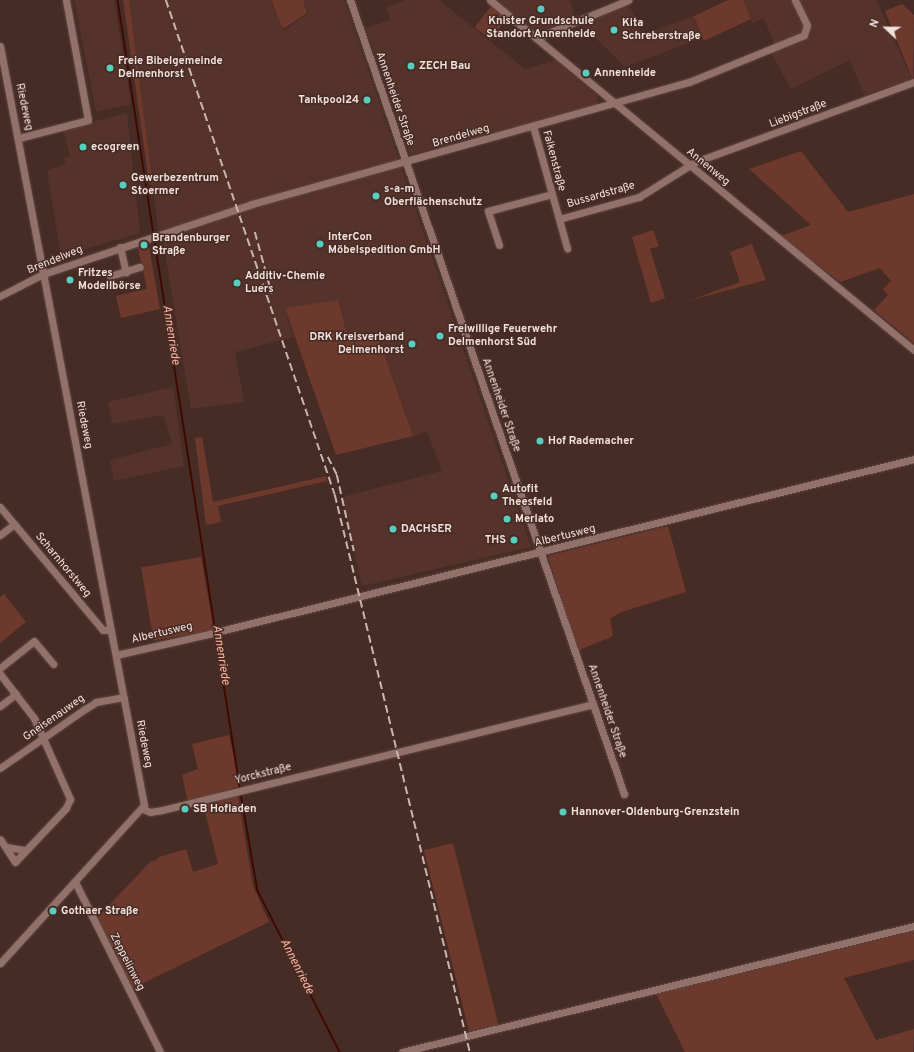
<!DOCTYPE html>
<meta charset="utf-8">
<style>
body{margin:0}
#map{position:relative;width:914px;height:1052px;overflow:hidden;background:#472c25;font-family:Overpass,sans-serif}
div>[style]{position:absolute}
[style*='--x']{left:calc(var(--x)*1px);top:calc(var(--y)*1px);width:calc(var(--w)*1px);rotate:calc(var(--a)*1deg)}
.built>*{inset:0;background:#55332b}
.green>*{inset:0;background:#6d392d;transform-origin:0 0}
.stream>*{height:1.5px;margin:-0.75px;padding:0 0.75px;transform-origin:0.75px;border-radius:0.75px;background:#3e0901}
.roads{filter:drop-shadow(0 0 1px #5f4843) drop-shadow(0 0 1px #5f4843)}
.minor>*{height:7px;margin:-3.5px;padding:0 3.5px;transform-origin:3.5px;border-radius:3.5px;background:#917169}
.rail>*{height:1.5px;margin-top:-0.75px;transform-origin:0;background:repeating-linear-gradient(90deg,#c9b5b0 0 8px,transparent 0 12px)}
.dots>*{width:11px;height:11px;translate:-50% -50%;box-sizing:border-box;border:2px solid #472c25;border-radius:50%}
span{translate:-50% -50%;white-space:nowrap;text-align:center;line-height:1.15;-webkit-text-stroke:3px #472c25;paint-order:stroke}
.poi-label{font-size:11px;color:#f2e0db;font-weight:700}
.left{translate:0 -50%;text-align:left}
.right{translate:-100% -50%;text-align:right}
.street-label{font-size:11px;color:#f2e0db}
.water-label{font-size:12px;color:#fdb3a1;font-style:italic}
.north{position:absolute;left:866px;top:8px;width:40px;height:40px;-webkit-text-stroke:3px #472c25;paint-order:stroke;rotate:292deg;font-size:11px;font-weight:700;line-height:16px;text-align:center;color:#f2e0db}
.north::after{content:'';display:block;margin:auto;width:14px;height:18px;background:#f2e0db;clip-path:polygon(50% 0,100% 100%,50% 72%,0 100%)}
</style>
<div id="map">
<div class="built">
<i style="clip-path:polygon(74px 0,114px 0,131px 104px,96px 112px)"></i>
<i style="clip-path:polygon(129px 0,270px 0,284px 31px,308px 13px,303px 0,344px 0,531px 547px,362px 586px,342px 497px,442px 471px,427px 432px,413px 436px,377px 334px,348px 339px,285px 309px,293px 337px,235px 352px,244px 402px,191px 409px,163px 241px,158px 227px)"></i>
<i style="clip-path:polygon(406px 0,439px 0,525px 69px,556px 60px,598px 96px,596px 105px,410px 155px,366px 28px,390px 20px,386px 7px)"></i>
<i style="clip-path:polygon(497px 0,569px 0,576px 18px,541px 31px,535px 31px)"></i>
<i style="clip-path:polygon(743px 0,876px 0,912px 79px,864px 95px,850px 60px,791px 89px,771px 53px,777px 51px,764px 18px,752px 23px)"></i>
<i style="clip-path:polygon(628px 3px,643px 35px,694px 16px,702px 38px,625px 67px,581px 24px)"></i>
<i style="clip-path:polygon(127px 113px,140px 233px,61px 256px,47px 170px,66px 164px,64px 158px,70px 156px,63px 129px)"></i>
<i style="clip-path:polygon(173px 387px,184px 466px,114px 481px,110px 460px,172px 444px,164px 415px,112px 424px,108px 402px)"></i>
</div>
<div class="green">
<i style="clip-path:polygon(123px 0,129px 0,153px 186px,149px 182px)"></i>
<i style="clip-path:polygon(271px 0,303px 0,307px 13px,283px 29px)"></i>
<i style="clip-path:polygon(728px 0,743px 0,751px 19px,704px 41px,694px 16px)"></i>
<i style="clip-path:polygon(902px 4px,914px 15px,913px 80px,885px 11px)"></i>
<i style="left:491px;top:6px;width:20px;height:27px;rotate:37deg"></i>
<i style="clip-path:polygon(801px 151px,848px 212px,914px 194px,914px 343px,874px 310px,888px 295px,883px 289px,891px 281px,880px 268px,840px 282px,781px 236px,811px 225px,749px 169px)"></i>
<i style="clip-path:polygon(653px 230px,659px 246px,650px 249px,665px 298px,651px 303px,632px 237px)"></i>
<i style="clip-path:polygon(137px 244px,149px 246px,160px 309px,121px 318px,116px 296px,147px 289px)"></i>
<i style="clip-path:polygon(752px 244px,766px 280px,688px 301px,740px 282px,730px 252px)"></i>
<i style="clip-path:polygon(338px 300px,348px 339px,377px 334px,413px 436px,336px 455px,285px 308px)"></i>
<i style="clip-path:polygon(202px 437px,213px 502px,326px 476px,327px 481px,218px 506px,221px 522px,206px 525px,195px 438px)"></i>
<i style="clip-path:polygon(668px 526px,686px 592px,621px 612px,610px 619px,613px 636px,577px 651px,548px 556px)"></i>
<i style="left:201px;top:557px;width:74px;height:61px;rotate:80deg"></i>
<i style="clip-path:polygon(4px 594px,26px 622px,0 643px,0 597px)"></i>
<i style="clip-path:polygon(229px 735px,241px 786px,188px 803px,182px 775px,198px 769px,192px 744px)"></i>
<i style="clip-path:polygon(238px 796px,253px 886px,269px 922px,133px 988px,96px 919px,152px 860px,154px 862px,159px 857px,186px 849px,193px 872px,218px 864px,203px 804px)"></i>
<i style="left:453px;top:843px;width:187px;height:30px;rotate:76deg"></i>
<i style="clip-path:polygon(914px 931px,914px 960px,844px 978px,876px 1040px,914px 1029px,913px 1052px,685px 1052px,656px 994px)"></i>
</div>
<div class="stream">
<i style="--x:118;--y:0;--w:233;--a:81.3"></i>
<i style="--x:155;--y:241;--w:553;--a:81.15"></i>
<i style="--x:241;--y:793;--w:99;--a:80.2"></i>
<i style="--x:258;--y:891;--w:181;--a:63"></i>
</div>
<div class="roads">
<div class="minor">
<i style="--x:350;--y:0;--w:840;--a:70.96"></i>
<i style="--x:490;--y:0;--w:550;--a:39.54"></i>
<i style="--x:536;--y:38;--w:100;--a:-22.4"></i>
<i style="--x:0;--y:46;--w:773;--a:79.26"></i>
<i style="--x:144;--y:805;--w:214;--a:132.3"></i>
<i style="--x:533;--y:126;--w:127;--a:74.4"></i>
<i style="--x:19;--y:138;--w:71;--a:-14.6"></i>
<i style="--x:88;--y:120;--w:122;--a:-100.4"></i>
<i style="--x:559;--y:219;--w:83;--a:-15.4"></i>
<i style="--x:639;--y:197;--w:66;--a:-32"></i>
<i style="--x:695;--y:162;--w:233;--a:-20.1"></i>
<i style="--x:499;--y:245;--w:36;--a:-108"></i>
<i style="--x:488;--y:211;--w:66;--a:-14.9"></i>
<i style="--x:120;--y:247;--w:26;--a:77"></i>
<i style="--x:110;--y:276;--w:31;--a:-17"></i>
<i style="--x:0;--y:296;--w:48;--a:-27.1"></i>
<i style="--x:43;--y:274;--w:220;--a:-18.5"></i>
<i style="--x:252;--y:204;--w:454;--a:-15.6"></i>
<i style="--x:689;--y:82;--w:124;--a:-22.2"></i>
<i style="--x:804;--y:35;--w:10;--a:-73"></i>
<i style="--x:807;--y:25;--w:28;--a:-116"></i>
<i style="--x:0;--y:507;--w:160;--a:50.1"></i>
<i style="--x:103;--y:630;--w:8;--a:0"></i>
<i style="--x:0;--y:535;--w:18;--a:-38"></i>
<i style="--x:220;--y:631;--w:715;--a:-13.92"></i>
<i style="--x:116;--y:655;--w:99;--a:-12.8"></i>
<i style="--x:0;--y:668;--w:43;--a:-38.5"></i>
<i style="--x:34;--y:641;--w:30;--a:50"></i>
<i style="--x:0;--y:674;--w:56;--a:52.3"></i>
<i style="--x:34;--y:718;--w:89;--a:66"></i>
<i style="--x:70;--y:799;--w:10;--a:114"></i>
<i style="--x:66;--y:808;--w:74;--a:133.4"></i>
<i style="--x:15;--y:862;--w:27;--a:-123"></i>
<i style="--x:0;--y:706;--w:20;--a:-37"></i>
<i style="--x:0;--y:768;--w:103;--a:-34.8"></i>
<i style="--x:85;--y:709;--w:13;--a:-32"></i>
<i style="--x:96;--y:702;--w:28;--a:-10"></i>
<i style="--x:143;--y:809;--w:8;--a:23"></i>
<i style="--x:150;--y:812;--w:12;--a:-9"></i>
<i style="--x:162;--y:810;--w:444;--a:-13.8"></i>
<i style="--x:6;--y:847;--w:20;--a:9"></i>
<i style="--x:75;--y:882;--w:190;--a:63.4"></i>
<i style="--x:402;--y:1052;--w:527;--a:-13.83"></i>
</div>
</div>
<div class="rail">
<i style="--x:166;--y:0;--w:523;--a:71.15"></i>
<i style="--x:335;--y:495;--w:573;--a:76.38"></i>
<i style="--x:255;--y:232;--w:64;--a:74.7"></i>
<i style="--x:328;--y:457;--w:20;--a:63"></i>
<i style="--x:337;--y:475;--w:78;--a:77.4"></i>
</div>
<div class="dots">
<i style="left:541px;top:9px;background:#58cebf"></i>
<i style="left:614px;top:30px;background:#58cebf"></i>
<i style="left:411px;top:66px;background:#58cebf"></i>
<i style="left:110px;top:68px;background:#58cebf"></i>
<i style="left:586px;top:73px;background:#58cebf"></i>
<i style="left:367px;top:100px;background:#58cebf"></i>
<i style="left:83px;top:147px;background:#58cebf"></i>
<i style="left:123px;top:185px;background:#58cebf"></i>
<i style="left:376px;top:196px;background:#58cebf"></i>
<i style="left:320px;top:244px;background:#58cebf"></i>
<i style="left:144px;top:245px;background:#58cebf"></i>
<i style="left:70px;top:280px;background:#58cebf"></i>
<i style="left:237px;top:283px;background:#58cebf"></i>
<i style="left:440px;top:336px;background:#58cebf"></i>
<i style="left:412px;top:344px;background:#58cebf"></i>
<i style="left:540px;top:441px;background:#58cebf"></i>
<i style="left:494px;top:496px;background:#58cebf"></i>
<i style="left:507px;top:519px;background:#58cebf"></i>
<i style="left:393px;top:529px;background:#58cebf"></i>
<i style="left:514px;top:540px;background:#58cebf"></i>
<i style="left:185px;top:809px;background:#58cebf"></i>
<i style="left:563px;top:812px;background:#58cebf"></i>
<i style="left:53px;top:911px;background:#58cebf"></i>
</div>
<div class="poi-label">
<span style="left:541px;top:28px">Knister Grundschule<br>Standort Annenheide</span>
<span class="left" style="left:622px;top:30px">Kita<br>Schreberstraße</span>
<span class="left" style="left:118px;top:68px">Freie Bibelgemeinde<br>Delmenhorst</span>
<span class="left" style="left:419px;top:66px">ZECH Bau</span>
<span class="left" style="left:594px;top:73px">Annenheide</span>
<span class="right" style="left:359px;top:100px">Tankpool24</span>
<span class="left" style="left:91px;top:147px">ecogreen</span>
<span class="left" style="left:131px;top:185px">Gewerbezentrum<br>Stoermer</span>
<span class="left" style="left:384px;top:196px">s-a-m<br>Oberflächenschutz</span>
<span class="left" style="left:328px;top:244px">InterCon<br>Möbelspedition GmbH</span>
<span class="left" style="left:152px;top:245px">Brandenburger<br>Straße</span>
<span class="left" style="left:78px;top:280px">Fritzes<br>Modellbörse</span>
<span class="left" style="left:245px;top:283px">Additiv-Chemie<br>Luers</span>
<span class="left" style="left:448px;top:336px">Freiwillige Feuerwehr<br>Delmenhorst Süd</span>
<span class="right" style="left:404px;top:344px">DRK Kreisverband<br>Delmenhorst</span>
<span class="left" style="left:548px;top:441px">Hof Rademacher</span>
<span class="left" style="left:502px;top:496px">Autofit<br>Theesfeld</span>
<span class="left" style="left:515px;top:519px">Merlato</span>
<span class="left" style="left:401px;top:529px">DACHSER</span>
<span class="right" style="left:506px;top:540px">THS</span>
<span class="left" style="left:193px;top:809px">SB Hofladen</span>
<span class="left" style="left:571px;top:812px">Hannover-Oldenburg-Grenzstein</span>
<span class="left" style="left:61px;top:911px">Gothaer Straße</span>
</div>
<div class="street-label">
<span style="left:395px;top:99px;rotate:71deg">Annenheider Straße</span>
<span style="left:24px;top:107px;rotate:78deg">Riedeweg</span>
<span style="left:798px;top:114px;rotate:-21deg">Liebigstraße</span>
<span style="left:461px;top:136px;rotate:-16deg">Brendelweg</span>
<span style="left:554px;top:161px;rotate:75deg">Falkenstraße</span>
<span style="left:708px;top:167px;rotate:39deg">Annenweg</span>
<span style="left:601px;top:195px;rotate:-16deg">Bussardstraße</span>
<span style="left:55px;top:260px;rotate:-22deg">Brendelweg</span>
<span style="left:501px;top:405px;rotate:71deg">Annenheider Straße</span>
<span style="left:84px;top:425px;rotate:79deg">Riedeweg</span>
<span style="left:565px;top:536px;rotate:-14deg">Albertusweg</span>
<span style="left:63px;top:565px;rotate:50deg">Scharnhorstweg</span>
<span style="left:162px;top:633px;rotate:-13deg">Albertusweg</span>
<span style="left:607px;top:711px;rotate:71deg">Annenheider Straße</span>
<span style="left:54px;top:718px;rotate:-35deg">Gneisenauweg</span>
<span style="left:144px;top:744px;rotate:79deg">Riedeweg</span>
<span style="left:263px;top:774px;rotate:-14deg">Yorckstraße</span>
<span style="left:127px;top:962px;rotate:63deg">Zeppelinweg</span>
</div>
<div class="water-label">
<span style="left:170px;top:335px;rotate:81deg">Annenriede</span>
<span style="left:220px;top:655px;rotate:81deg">Annenriede</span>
<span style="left:296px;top:967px;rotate:63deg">Annenriede</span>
</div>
<div class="north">N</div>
</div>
